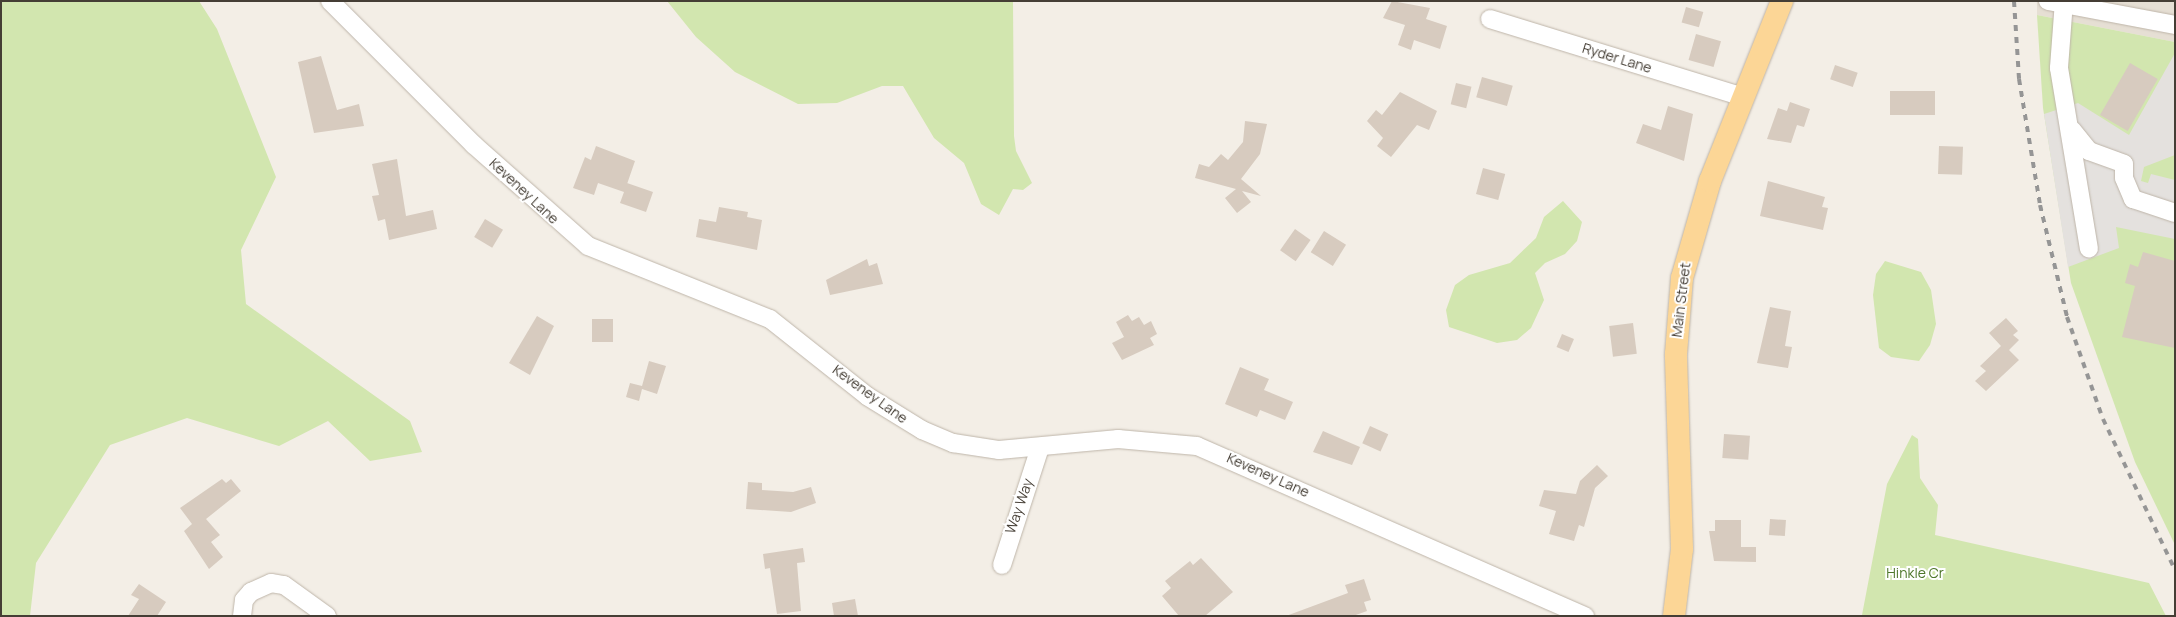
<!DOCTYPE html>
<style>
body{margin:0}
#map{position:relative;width:2176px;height:617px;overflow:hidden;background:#f3eee6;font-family:Manrope,sans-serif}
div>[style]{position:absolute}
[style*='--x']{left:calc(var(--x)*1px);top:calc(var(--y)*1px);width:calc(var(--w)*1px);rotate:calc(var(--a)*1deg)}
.residential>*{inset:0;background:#e6dfd4}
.green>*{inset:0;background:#d2e6af}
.parking>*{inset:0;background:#e4e1de}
.building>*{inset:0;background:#d7cbbf;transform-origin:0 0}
.roads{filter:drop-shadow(0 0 1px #beb5a9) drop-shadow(0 0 1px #beb5a9)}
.minor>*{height:18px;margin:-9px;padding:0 9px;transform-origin:9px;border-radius:9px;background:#fff}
.major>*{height:22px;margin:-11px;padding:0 11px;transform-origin:11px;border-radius:11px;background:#fcd696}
.rail>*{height:4px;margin-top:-2px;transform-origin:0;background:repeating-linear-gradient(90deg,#959595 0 6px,transparent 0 12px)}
span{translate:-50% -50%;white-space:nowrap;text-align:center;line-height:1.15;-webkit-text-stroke:4px #fff;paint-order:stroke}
.street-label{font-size:14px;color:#453e35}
.park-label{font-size:14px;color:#4d762a}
.frame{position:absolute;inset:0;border:2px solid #453e35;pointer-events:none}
</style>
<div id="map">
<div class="residential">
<i style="clip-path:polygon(2037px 1px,2175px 1px,2175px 42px,2037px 15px)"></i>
</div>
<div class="green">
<i style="clip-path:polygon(1px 1px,199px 1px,217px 29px,276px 177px,241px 250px,246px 304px,410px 421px,422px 452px,370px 461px,328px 421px,279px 446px,187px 418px,110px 445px,36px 563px,30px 616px,1px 616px)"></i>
<i style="clip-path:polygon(667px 1px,1013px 1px,1014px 136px,1016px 151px,1032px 183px,1023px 190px,1013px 189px,999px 215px,981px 204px,964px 163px,934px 138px,903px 86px,882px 86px,837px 103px,798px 104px,735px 72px,696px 37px)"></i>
<i style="clip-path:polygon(2037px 15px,2175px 42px,2175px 545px,2135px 462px,2071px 283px,2043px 108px)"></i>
<i style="clip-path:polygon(1563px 201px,1582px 222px,1577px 241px,1565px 254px,1545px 263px,1535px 273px,1544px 300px,1531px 328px,1517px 340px,1497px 343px,1449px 327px,1446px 310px,1455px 285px,1469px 275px,1510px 263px,1536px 238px,1544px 217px)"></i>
<i style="clip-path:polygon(1885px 261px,1921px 272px,1931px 290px,1936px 324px,1930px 345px,1919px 361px,1891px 357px,1879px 348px,1873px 295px,1876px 274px)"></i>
<i style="clip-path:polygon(1912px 435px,1918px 439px,1920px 478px,1938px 505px,1935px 535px,2149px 583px,2166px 616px,1862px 615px,1887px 484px)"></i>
</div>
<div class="parking">
<i style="clip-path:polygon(2175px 53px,2175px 155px,2144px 167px,2141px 181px,2148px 183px,2151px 174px,2175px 180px,2175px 239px,2116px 227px,2119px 248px,2068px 267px,2044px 114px,2078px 103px,2129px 135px)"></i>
</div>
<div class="building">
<i style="clip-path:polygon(1392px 1px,1430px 8px,1426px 19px,1447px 26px,1440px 49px,1414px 40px,1411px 50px,1398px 45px,1405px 25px,1383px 18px)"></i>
<i style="left:1686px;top:7px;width:18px;height:16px;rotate:16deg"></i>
<i style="left:1696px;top:34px;width:26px;height:27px;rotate:16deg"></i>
<i style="clip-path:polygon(321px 56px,337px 110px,359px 104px,364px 126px,314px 133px,298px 62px)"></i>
<i style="left:2130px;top:63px;width:32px;height:60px;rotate:30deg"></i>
<i style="left:1835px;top:65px;width:24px;height:15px;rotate:19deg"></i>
<i style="left:1482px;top:77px;width:32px;height:21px;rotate:16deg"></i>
<i style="left:1456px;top:83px;width:16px;height:22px;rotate:14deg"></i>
<i style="left:1935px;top:91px;width:24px;height:45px;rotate:90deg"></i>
<i style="clip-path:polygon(1400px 92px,1437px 111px,1429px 130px,1417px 125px,1391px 157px,1377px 146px,1383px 138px,1367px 121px,1376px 110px,1382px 115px)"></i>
<i style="clip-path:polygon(1790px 102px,1810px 109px,1804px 127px,1797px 125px,1791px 143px,1767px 139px,1778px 108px,1787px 111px)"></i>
<i style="clip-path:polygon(1668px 106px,1693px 114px,1684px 161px,1636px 143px,1643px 124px,1661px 130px)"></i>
<i style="clip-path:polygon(1245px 121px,1267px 124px,1260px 154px,1241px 179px,1261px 196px,1242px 191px,1251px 202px,1237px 213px,1225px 198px,1236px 189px,1195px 178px,1199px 164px,1209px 167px,1221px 154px,1228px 160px,1243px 142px)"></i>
<i style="clip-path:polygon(596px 146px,635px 161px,626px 187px,627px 183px,653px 192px,646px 212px,620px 203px,624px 192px,598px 183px,594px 195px,573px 188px,585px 157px,591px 160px)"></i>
<i style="left:1939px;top:146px;width:24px;height:28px;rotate:2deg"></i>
<i style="clip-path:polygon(397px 159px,406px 216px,433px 210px,437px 229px,389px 240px,385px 219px,378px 221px,372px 196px,379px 195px,372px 164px)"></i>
<i style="left:1483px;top:168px;width:23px;height:27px;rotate:15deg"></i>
<i style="clip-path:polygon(1768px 181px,1825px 197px,1822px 207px,1828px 208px,1823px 230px,1760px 216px)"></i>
<i style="clip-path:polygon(719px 207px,748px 212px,747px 217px,762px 220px,757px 250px,696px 237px,699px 219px,716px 222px)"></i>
<i style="left:485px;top:219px;width:21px;height:21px;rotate:31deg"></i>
<i style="left:1295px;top:229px;width:19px;height:26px;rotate:35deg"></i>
<i style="left:1324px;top:231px;width:26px;height:25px;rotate:32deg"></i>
<i style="clip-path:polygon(2143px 252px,2175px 261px,2175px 348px,2122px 337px,2135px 286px,2125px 283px,2130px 264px,2138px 267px)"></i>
<i style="clip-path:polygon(867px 259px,869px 266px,877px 263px,883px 284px,830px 295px,826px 280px)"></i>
<i style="clip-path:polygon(1770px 307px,1791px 311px,1785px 346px,1792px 347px,1788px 368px,1757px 363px)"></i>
<i style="clip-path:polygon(1128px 315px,1132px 321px,1139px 317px,1144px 325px,1151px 321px,1157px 334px,1150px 338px,1154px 345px,1122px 360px,1112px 343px,1124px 337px,1116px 322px)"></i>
<i style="clip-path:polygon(537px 316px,554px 326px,530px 375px,509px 363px)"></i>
<i style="clip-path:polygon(2006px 318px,2018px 331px,2013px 335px,2019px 340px,2009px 350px,2019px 360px,1986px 391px,1975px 381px,1986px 371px,1980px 366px,2001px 346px,1989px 333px)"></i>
<i style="left:592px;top:319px;width:21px;height:23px"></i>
<i style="left:1633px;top:323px;width:31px;height:24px;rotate:83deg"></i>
<i style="left:1562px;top:334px;width:13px;height:14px;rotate:23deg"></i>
<i style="clip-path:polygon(649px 361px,666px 366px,657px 394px,642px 389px,639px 401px,626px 397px,630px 383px,642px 386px)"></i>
<i style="clip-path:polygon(1240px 367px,1269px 379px,1264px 390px,1293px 402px,1285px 420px,1260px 410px,1257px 417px,1225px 404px)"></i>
<i style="left:1370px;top:426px;width:20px;height:19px;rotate:24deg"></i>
<i style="clip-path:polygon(1323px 431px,1360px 447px,1352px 465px,1313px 452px)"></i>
<i style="left:1724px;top:434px;width:26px;height:24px;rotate:4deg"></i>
<i style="clip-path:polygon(1597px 465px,1608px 476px,1595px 488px,1584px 527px,1579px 525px,1574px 541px,1549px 534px,1556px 511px,1539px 506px,1544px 490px,1576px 494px,1580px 481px)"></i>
<i style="clip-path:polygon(222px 479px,226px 483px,231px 479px,241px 491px,206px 519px,220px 535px,211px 542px,223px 557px,209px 569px,184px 531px,192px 524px,180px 508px)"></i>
<i style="clip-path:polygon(748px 482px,762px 483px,762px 490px,793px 492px,811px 487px,816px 503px,791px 512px,746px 509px)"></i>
<i style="left:1770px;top:519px;width:16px;height:16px;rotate:4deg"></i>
<i style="clip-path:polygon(1715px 520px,1741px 520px,1741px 547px,1756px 547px,1756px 562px,1714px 561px,1709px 531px,1715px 531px)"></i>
<i style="clip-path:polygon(803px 548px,805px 562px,797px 563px,801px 611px,777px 614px,770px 568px,765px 569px,763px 554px)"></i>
<i style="clip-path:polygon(1201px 558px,1233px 592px,1205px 616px,1179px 616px,1162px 596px,1171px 588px,1165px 581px,1190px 561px,1193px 565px)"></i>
<i style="clip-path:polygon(1364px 579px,1371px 600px,1364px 602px,1367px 611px,1353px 616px,1286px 616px,1348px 593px,1345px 585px)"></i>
<i style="clip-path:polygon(139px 584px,166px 602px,157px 616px,128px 616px,139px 599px,131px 595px)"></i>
<i style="clip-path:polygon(855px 599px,858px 616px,834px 616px,832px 603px)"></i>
</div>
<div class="roads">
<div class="minor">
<i style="--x:330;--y:1;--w:204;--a:45"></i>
<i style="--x:474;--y:145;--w:152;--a:41.5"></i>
<i style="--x:588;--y:246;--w:196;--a:21.9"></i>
<i style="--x:770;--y:319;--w:124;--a:38.4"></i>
<i style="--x:867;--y:396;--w:65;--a:31.7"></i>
<i style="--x:922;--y:430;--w:34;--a:23"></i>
<i style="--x:953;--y:443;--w:47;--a:8.7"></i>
<i style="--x:999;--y:450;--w:120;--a:-5.3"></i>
<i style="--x:1118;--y:439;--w:79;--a:5.1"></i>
<i style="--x:1197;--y:446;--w:424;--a:23.7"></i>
<i style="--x:2048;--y:1;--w:129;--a:10.7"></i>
<i style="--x:2064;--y:1;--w:67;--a:94.3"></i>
<i style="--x:2059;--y:68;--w:183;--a:80.6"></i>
<i style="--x:1490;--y:19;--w:266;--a:17.1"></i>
<i style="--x:2072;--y:130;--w:27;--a:51"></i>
<i style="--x:2089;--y:151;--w:37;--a:20"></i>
<i style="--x:2124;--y:164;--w:14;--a:90"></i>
<i style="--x:2124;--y:178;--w:23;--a:67"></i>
<i style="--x:2133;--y:199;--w:44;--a:18.4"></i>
<i style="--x:1002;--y:565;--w:124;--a:-72.1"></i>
<i style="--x:242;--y:616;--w:16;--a:-83"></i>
<i style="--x:244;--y:600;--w:11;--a:-49"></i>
<i style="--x:251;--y:592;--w:22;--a:-24"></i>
<i style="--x:271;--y:583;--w:13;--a:9"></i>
<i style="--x:284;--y:585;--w:53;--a:35.8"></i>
</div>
<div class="major">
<i style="--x:1674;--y:616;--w:67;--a:-83.2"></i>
<i style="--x:1682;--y:549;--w:195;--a:-91.8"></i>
<i style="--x:1676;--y:354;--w:76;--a:-85.5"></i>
<i style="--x:1682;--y:278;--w:101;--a:-73.9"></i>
<i style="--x:1710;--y:181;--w:194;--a:-68.2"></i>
</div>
</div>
<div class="rail">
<i style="--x:2014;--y:1;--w:78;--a:86.3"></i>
<i style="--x:2019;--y:79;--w:128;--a:80.5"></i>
<i style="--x:2040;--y:205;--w:115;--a:76.4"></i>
<i style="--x:2067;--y:317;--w:108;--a:70.6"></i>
<i style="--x:2103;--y:419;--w:167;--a:64.5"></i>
</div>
<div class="street-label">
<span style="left:1617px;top:58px;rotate:17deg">Ryder Lane</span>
<span style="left:524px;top:191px;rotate:43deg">Keveney Lane</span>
<span style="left:1681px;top:300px;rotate:-83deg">Main Street</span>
<span style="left:870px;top:394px;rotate:36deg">Keveney Lane</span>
<span style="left:1268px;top:475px;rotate:24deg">Keveney Lane</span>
<span style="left:1019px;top:506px;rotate:-71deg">Way Way</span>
</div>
<div class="park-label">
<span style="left:1915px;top:573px">Hinkle Cr</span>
</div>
<div class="frame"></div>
</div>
